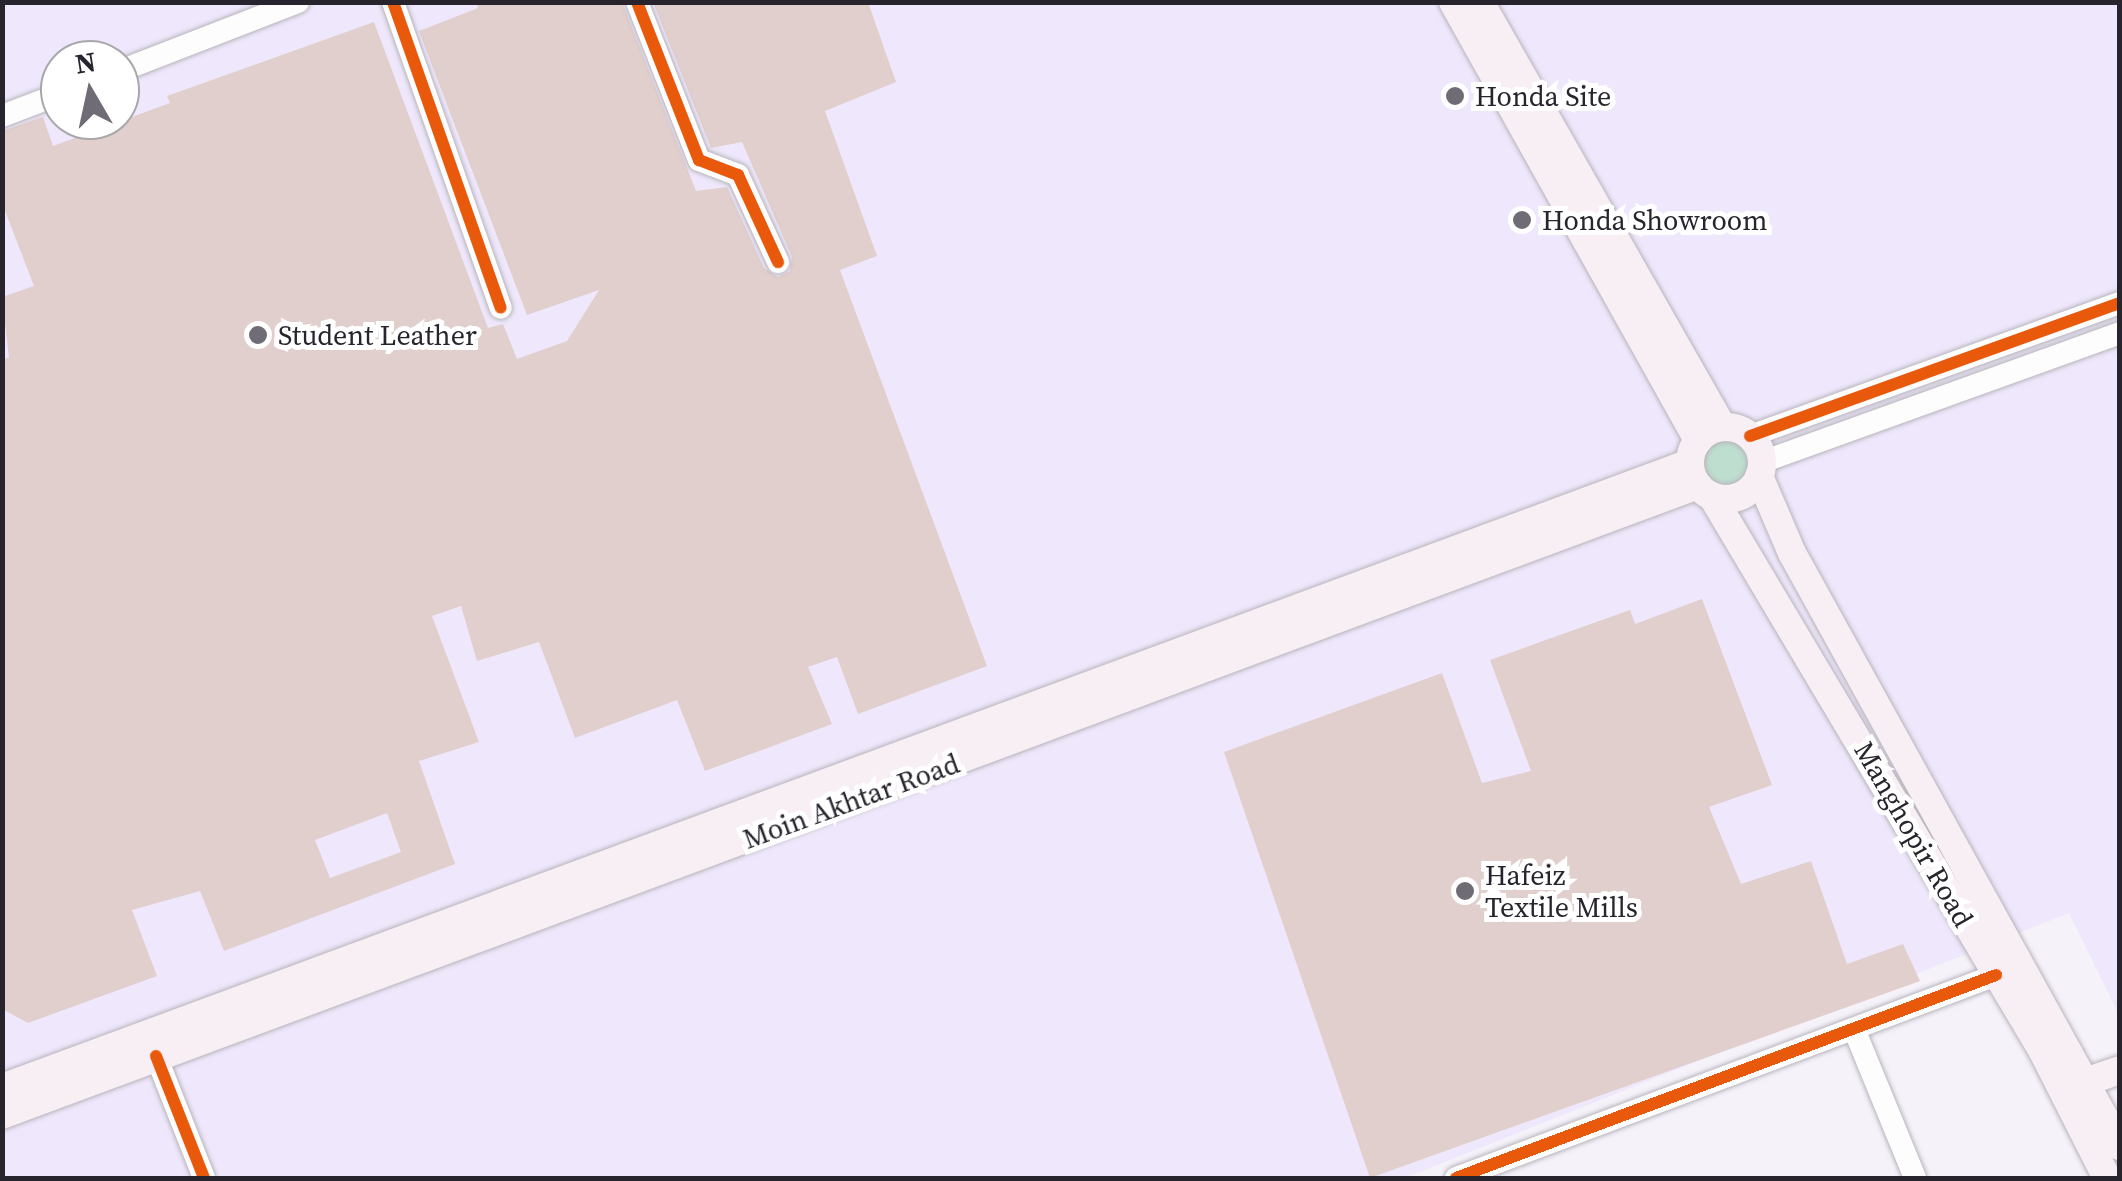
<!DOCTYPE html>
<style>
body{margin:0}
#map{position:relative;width:2122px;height:1181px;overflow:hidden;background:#f5f2fa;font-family:"Source Serif 4",serif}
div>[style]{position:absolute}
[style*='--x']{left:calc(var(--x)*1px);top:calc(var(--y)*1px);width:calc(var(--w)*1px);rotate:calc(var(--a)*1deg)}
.built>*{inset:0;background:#efe8fc}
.green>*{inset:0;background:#bedecf}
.round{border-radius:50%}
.building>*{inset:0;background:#e1cfcd}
.roads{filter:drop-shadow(0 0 2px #b7b4bb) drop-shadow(0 0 2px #b7b4bb)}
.minor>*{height:22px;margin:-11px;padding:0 11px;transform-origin:11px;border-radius:11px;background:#fefdfe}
.major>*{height:28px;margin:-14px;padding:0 14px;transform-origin:14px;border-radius:14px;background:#f8eff5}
.major>.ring{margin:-14px;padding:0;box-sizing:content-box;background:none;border:28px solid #f8eff5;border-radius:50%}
.cycleway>*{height:12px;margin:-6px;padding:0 6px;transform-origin:6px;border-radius:6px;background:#e8590c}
.dots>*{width:28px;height:28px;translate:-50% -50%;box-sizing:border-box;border:5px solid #fff;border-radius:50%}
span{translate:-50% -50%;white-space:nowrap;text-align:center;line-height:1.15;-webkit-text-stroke:10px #fff;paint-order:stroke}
.poi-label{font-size:28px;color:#28242d}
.left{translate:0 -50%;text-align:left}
.street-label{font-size:28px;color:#28242d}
.frame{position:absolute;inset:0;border:5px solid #28242d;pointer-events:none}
.north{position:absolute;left:40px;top:40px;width:100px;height:100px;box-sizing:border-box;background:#fff;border:2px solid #a9a7ab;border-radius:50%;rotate:351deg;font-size:28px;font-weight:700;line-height:40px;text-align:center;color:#28242d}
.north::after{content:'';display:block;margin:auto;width:35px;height:45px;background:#706c75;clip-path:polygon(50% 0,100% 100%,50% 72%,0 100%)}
</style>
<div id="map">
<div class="built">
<i style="clip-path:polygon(evenodd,2px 3px,2119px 3px,2119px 1015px,2069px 913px,1405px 1178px,3px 1178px,2px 3px,60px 60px,120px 60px,120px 120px,60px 120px,60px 60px)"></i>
</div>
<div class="green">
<i class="round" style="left:1700px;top:438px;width:52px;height:52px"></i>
</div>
<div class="building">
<i style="clip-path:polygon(evenodd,476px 2px,622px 2px,696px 191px,727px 187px,764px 268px,778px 277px,790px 271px,792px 257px,742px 142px,711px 148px,653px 2px,868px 2px,896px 82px,825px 111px,877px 256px,840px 270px,987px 666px,858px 714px,837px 657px,808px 667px,832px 724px,705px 771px,677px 700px,575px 738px,539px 642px,477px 661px,461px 606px,432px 616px,479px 742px,419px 761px,455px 864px,224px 951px,200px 891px,132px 910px,157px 976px,28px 1023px,2px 1009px,2px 359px,9px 358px,2px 297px,34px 286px,2px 203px,2px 131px,43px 117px,53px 146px,170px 103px,167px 96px,374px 22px,488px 328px,503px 324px,517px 359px,567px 341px,599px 290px,527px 315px,419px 31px,478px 8px,476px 2px,387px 813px,401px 852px,330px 878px,315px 840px,387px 813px)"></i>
<i style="clip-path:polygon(1702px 599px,1772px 785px,1709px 807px,1741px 884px,1811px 861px,1847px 964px,1903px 944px,1920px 981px,1370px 1178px,1224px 752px,1442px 673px,1482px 783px,1531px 771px,1490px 660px,1630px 610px,1635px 624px)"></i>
</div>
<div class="roads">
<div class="minor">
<i style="--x:393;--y:2;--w:324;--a:70.6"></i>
<i style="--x:637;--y:2;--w:170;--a:68.6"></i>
<i style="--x:699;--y:160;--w:42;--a:21"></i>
<i style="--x:738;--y:175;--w:96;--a:65.3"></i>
<i style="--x:120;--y:71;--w:191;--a:-21.2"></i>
<i style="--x:2;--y:116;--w:62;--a:-20.8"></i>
<i style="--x:1750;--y:436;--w:393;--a:-19.8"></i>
<i style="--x:1762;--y:462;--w:381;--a:-19.8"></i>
<i style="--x:1854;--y:1029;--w:161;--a:67.7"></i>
<i style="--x:156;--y:1056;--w:131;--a:68.5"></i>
<i style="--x:1456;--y:1178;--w:577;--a:-20.6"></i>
</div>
<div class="major">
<i style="--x:1453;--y:2;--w:502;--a:60.78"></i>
<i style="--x:1480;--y:2;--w:489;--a:60.3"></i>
<i class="ring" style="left:1690px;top:427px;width:44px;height:44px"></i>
<i style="--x:1759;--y:476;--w:84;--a:66.8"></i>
<i style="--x:1792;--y:553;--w:678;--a:61.05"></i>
<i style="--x:1712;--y:496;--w:645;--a:59.22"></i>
<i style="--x:2042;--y:1050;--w:144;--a:63.1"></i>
<i style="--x:2070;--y:1087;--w:53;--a:-18.8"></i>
<i style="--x:2;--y:1088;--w:1800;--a:-20.32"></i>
<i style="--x:2;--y:1115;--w:1809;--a:-20.38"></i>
</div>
</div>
<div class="cycleway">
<i style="--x:393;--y:2;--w:324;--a:70.6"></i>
<i style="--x:637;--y:2;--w:170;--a:68.6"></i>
<i style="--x:699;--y:160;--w:42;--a:21"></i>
<i style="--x:738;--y:175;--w:96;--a:65.3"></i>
<i style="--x:1750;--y:436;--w:393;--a:-19.8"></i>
<i style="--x:156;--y:1056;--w:131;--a:68.5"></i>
<i style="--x:1456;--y:1178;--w:577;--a:-20.6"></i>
</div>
<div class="dots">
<i style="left:1455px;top:96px;background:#706c75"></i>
<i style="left:1522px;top:220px;background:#706c75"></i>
<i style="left:258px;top:335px;background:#706c75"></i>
<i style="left:1465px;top:891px;background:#706c75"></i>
</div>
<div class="poi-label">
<span class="left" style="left:1475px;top:96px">Honda Site</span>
<span class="left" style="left:1542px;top:220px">Honda Showroom</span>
<span class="left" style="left:278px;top:335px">Student Leather</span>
<span class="left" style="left:1485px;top:891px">Hafeiz<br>Textile Mills</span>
</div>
<div class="street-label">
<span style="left:851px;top:801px;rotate:-20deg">Moin Akhtar Road</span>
<span style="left:1914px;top:834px;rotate:60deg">Manghopir Road</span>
</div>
<div class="frame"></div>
<div class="north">N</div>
</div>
